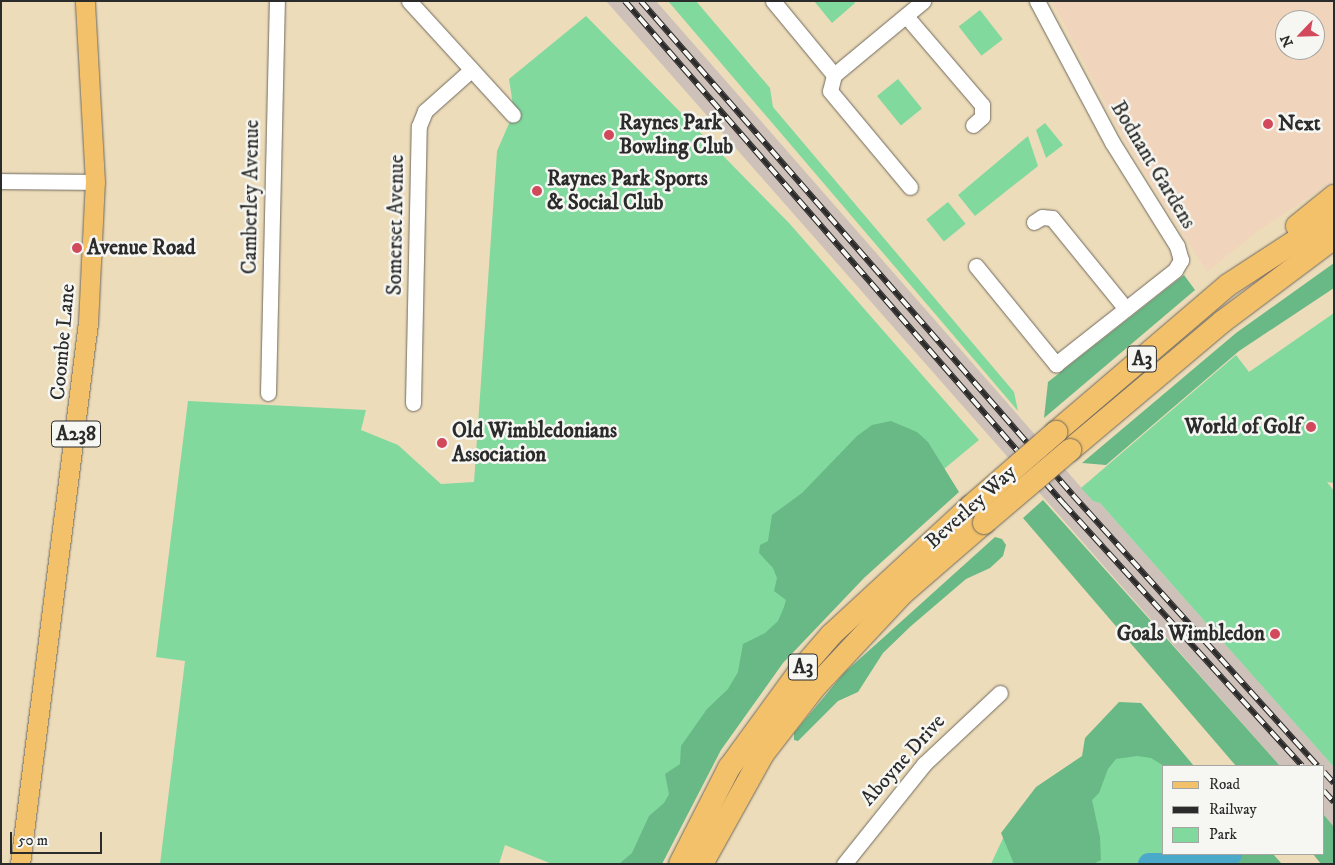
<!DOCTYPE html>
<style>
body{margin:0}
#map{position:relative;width:1335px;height:865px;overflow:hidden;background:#eddcba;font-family:"IM FELL DW Pica",serif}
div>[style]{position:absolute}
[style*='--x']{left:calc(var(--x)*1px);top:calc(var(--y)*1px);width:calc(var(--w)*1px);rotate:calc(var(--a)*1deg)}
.built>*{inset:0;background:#f0d5bc}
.industrial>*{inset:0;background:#cec1b9}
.green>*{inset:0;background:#81d99e;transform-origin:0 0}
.forest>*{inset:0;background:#68b985}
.river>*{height:22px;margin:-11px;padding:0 11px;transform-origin:11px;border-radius:11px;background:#4baaca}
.roads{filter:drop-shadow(0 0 1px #6f695d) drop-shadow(0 0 1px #6f695d)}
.minor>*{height:15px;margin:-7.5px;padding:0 7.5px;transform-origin:7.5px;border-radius:7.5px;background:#fff}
.major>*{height:19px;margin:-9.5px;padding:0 9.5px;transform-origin:9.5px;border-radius:9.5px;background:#f4c16b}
.highway>*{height:22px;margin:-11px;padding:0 11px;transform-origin:11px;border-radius:11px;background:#f4c16b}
.rail>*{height:5.5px;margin-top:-2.75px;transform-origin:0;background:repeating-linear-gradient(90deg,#f6f6f2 0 11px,#2b2b2b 0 22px);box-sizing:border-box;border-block:1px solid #2b2b2b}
.bridges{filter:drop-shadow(0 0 1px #6f695d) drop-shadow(0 0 1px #6f695d)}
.highway-bridge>*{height:22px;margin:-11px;padding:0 11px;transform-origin:11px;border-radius:11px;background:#f4c16b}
.dots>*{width:14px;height:14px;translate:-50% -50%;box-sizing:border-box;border:2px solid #f6f6f2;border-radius:50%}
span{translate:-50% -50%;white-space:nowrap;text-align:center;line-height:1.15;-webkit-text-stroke:5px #f6f6f2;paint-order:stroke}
.shield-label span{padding:1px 4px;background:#f6f6f2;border:1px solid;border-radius:4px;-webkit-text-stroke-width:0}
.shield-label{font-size:20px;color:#2b2b2b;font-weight:700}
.poi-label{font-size:21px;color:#2b2b2b;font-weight:700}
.left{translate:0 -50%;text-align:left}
.right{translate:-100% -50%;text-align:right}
.street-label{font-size:21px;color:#2b2b2b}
.frame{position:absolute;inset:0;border:2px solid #2b2b2b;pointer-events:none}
.legend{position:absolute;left:1162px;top:765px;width:162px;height:90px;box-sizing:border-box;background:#f6f6f2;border:1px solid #a5a5a2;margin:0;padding:6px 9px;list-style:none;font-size:15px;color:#2b2b2b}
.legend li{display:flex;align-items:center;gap:10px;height:25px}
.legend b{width:25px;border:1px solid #a5a5a2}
.north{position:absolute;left:1275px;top:10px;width:50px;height:50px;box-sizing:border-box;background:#f6f6f2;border:1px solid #a5a5a2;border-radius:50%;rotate:246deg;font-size:14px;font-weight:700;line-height:20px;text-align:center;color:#2b2b2b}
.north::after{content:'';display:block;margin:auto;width:18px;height:22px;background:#d1495b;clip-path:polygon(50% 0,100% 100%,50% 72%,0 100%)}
.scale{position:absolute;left:10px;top:832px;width:92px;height:22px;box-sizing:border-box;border:2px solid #2b2b2b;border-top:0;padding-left:6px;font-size:15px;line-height:18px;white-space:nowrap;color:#2b2b2b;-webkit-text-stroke:4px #f6f6f2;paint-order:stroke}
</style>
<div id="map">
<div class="built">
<i style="clip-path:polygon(evenodd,1052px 1px,1334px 1px,1334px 181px,1258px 231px,1207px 272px,1127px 145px,1052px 1px,1285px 20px,1315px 20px,1315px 50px,1285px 50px,1285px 20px)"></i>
</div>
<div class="industrial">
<i style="clip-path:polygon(606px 1px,656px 1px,1093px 501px,1100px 503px,1334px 767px,1334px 827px,1324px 815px,1324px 766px,1280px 766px)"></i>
</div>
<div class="green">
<i style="clip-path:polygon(668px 1px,696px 1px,770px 88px,773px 107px,1014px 392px,1018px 411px)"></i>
<i style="clip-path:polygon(814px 1px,854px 1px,855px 3px,832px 23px)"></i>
<i style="left:980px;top:10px;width:37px;height:27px;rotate:52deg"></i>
<i style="clip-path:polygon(586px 16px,789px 223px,979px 440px,840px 555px,638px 864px,552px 864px,505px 845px,499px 864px,160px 864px,185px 661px,156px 657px,188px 401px,366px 410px,361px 430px,398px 445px,441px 484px,474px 482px,497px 151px,514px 112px,509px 79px)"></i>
<i style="left:898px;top:79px;width:38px;height:27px;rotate:51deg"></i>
<i style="clip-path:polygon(1045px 123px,1063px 145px,1046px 158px,1036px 130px)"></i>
<i style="clip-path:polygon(1028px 136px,1038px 166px,975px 216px,958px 195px)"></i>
<i style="left:948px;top:202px;width:28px;height:28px;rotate:51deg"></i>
<i style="clip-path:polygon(1334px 313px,1334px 483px,1327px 482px,1334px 491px,1333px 766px,1100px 503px,1093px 501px,1081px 488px,1236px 355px,1249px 372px)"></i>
<i style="clip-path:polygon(1150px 718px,1164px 766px,1164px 854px,1270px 854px,1279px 864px,991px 864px,1011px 821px)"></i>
</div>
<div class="forest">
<i style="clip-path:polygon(1334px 263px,1334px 288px,1239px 351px,1106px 465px,1082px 463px,1236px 333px)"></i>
<i style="clip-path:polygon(1184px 275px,1195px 290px,1044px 418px,1048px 382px)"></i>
<i style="clip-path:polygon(891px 421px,917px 432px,928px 442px,959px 492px,864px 578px,783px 663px,721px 750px,662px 864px,619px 864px,632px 853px,649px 816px,664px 803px,669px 794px,665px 774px,680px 764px,681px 746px,707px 709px,728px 689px,738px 672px,743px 644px,765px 633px,778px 621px,784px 607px,786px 600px,774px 591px,777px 578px,773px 568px,759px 553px,760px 545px,768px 541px,772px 515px,802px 493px,857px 436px,872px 425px)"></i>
<i style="clip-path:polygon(1043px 500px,1184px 658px,1280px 766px,1236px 766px,1023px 518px)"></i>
<i style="clip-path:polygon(995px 537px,1002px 539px,1006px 545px,1003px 556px,990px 568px,966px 579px,911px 626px,883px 653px,858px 692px,838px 701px,798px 741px,794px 740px,794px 733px,844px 673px)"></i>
<i style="clip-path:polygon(1119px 702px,1141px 703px,1194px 766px,1164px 766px,1151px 758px,1137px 756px,1116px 759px,1108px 769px,1099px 793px,1092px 800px,1100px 837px,1101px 860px,1093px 864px,1014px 864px,1001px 833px,1036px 787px,1082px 756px,1085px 738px)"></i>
<i style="clip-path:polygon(1324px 815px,1334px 827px,1334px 864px,1321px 864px,1313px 854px,1324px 854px)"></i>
<i style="clip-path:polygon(1218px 854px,1273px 854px,1282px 864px,1221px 864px)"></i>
</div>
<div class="river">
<i style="--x:1149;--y:864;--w:18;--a:0"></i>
<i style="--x:1168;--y:864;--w:64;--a:-9"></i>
</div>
<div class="roads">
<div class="minor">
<i style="--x:409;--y:1;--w:154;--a:47.6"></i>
<i style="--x:773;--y:1;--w:96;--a:50.5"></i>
<i style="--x:834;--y:75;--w:16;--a:104"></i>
<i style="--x:830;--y:91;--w:125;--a:50.2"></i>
<i style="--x:906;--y:16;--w:117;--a:49.5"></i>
<i style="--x:982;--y:105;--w:12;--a:90"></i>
<i style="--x:982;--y:117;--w:12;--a:138"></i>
<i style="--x:834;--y:75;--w:116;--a:-39.7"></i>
<i style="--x:1;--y:181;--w:94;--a:0.6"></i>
<i style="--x:1034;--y:222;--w:9;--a:-32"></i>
<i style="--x:1042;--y:217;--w:10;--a:6"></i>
<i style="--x:1052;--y:218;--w:117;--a:50.9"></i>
<i style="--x:976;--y:266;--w:127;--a:50.8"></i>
<i style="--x:1056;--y:364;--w:152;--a:-38.3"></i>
<i style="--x:1175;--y:270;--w:12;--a:-59"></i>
<i style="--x:1181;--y:260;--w:15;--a:-106"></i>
<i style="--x:1177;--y:246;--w:123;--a:-122"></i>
<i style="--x:1112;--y:142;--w:160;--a:-118"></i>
<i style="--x:268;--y:393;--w:392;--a:-88.7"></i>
<i style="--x:413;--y:403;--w:277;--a:-88.8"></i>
<i style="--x:419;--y:126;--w:16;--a:-68"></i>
<i style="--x:425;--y:111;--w:62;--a:-41.7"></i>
<i style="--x:844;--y:864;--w:128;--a:-51.3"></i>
<i style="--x:924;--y:764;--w:104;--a:-43.1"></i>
</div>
<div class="major">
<i style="--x:20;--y:864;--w:545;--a:-82.84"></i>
<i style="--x:88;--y:323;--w:141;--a:-87.2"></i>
<i style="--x:95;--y:182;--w:181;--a:-93.2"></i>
</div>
<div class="highway">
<i style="--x:1297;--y:226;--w:48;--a:-39"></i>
<i style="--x:1056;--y:432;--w:226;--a:-40.5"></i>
<i style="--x:1228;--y:285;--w:126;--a:-33.1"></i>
<i style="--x:1070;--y:450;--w:199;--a:-40.1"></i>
<i style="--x:1222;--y:322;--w:140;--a:-36.9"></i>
<i style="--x:680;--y:864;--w:108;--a:-63"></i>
<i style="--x:729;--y:768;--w:119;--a:-53.9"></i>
<i style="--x:799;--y:672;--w:49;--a:-49.1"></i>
<i style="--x:831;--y:635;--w:190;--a:-42.7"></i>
<i style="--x:702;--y:864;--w:126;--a:-61"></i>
<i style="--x:763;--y:754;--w:85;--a:-52.2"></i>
<i style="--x:815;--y:687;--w:127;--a:-46.9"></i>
<i style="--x:902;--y:594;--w:108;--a:-40.9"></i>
</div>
</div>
<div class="rail">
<i style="--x:625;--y:1;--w:668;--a:48.89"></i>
<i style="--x:1064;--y:504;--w:354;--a:47.7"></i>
<i style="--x:641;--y:1;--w:656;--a:48.83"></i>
<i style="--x:1073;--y:495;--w:365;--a:47.9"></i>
<i style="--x:1324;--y:772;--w:15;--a:48"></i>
<i style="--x:1324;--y:791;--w:15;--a:48"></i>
</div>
<div class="bridges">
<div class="highway-bridge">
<i style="--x:971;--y:506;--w:113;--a:-41"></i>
<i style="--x:984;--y:523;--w:113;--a:-40.3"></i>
</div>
</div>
<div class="dots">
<i style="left:1268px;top:124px;background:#d1495b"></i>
<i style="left:609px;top:135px;background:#d1495b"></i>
<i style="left:537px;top:191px;background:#d1495b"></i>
<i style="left:77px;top:248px;background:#d1495b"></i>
<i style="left:1311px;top:427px;background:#d1495b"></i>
<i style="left:442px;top:443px;background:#d1495b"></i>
<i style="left:1275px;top:634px;background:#d1495b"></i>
</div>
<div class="shield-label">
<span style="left:1142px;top:359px">A3</span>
<span style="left:76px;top:434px">A238</span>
<span style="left:803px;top:667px">A3</span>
</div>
<div class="poi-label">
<span class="left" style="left:619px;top:135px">Raynes Park<br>Bowling Club</span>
<span class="left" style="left:1278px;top:124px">Next</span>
<span class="left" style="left:547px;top:191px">Raynes Park Sports<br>&amp; Social Club</span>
<span class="left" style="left:87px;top:248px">Avenue Road</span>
<span class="right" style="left:1301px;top:427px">World of Golf</span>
<span class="left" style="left:452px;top:443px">Old Wimbledonians<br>Association</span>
<span class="right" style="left:1265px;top:634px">Goals Wimbledon</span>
</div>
<div class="street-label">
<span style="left:1153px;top:165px;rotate:59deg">Bodnant Gardens</span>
<span style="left:251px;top:197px;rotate:-89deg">Camberley Avenue</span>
<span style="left:396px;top:225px;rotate:-89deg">Somerset Avenue</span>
<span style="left:63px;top:342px;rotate:-85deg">Coombe Lane</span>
<span style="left:971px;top:507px;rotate:-42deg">Beverley Way</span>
<span style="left:903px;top:760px;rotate:-48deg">Aboyne Drive</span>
</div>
<div class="frame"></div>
<ul class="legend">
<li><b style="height:6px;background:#f4c16b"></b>Road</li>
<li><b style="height:6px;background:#2b2b2b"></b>Railway</li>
<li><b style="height:14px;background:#81d99e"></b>Park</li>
</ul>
<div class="north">N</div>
<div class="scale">50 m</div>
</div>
